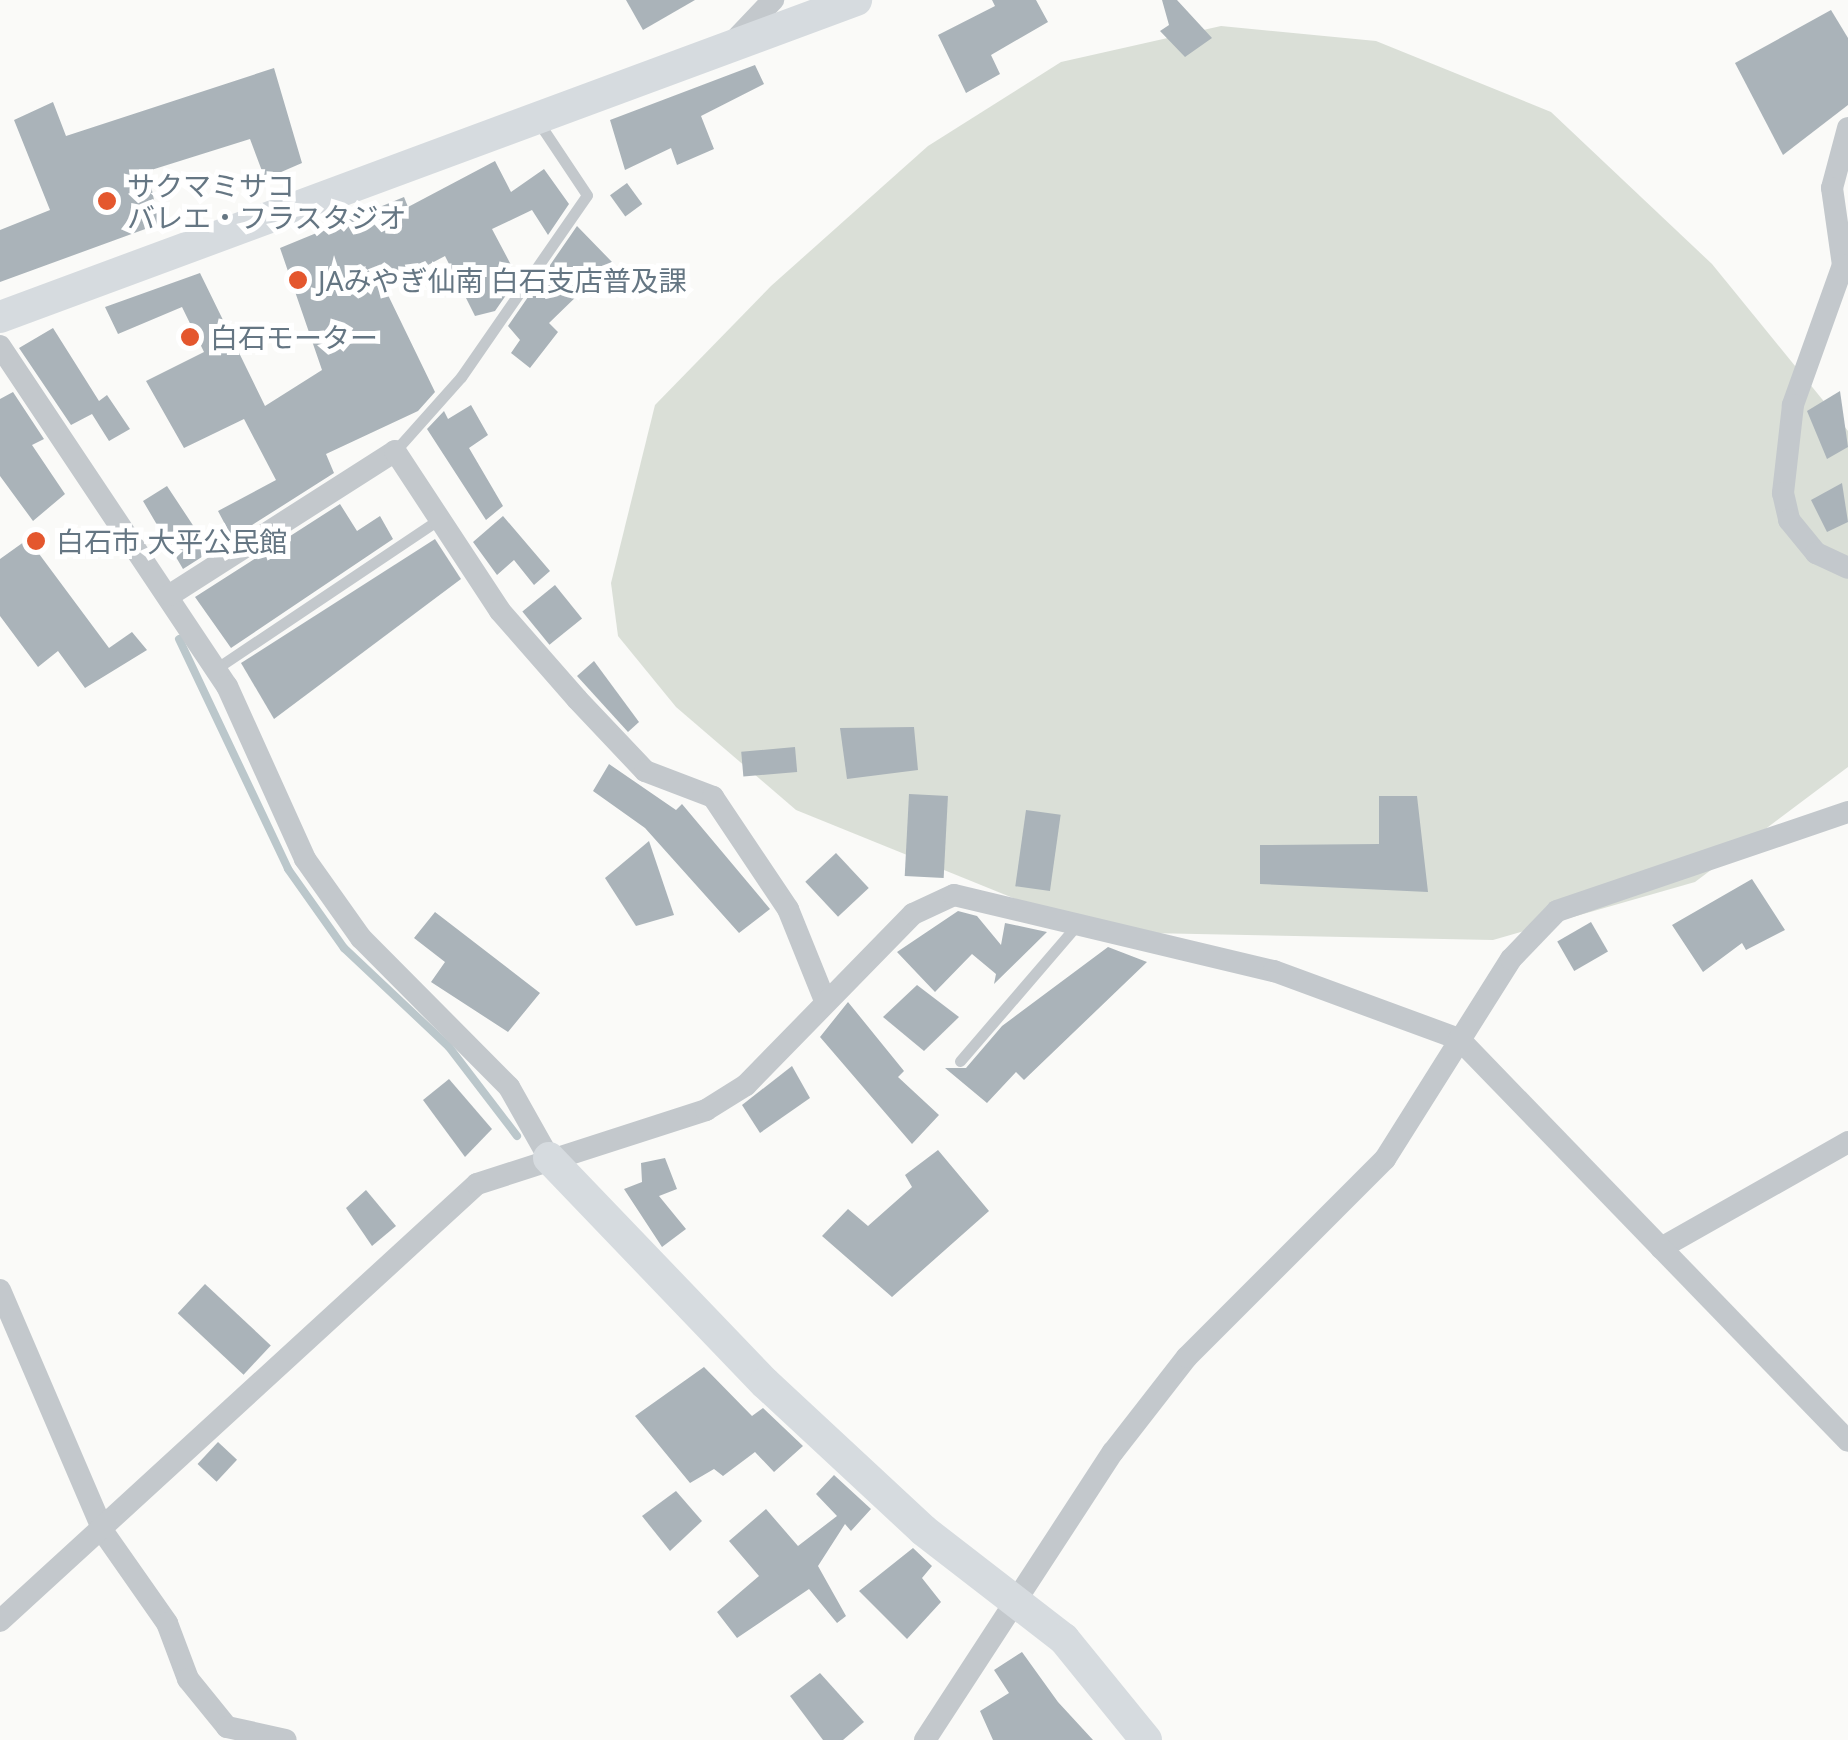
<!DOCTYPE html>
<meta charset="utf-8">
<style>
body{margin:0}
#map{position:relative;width:1848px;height:1740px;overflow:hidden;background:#fafaf8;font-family:"Noto Sans","Noto Sans JP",sans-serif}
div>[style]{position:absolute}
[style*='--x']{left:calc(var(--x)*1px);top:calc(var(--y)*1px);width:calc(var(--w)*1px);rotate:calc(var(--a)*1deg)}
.green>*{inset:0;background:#dadfd7}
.stream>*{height:8px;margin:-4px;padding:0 4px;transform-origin:4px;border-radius:4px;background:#bbc7cb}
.building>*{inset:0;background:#aab3b9;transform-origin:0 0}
.lane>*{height:11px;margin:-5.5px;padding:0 5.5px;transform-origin:5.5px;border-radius:5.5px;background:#c3c8cc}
.street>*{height:22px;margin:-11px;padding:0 11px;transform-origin:11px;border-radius:11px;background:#c3c8cc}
.secondary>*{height:32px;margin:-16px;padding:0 16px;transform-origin:16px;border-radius:16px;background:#d6dbdf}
.dots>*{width:28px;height:28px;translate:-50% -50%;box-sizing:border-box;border:5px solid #fff;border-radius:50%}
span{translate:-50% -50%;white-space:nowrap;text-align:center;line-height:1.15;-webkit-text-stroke:10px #fff;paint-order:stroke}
.poi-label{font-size:28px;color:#657683}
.left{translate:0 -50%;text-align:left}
</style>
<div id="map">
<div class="green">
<i style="clip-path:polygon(1221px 26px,1376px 41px,1551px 112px,1712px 264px,1848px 431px,1848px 767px,1695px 882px,1493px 940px,1097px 932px,796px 810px,676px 707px,618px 636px,611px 583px,655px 405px,771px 286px,928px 146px,1061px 62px)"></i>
</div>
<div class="stream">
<i style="--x:179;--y:639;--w:255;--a:64.6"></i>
<i style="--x:288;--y:869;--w:97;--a:54.7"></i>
<i style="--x:344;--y:948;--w:144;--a:43.3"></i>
<i style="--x:449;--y:1047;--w:112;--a:52.6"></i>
</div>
<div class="building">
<i style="clip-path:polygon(626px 0,695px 0,643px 30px)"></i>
<i style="clip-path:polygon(992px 0,1036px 0,1048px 22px,991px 55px,1000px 74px,966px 93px,938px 35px,995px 6px)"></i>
<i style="clip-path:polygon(1162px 0,1177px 0,1212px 38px,1185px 57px,1160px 31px,1169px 25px)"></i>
<i style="clip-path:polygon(1831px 10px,1848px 38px,1848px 105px,1783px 155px,1735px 63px)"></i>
<i style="clip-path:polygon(755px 65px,764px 84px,701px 116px,714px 149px,677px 165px,671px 148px,625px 170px,610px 120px)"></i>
<i style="clip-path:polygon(274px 68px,302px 163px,265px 179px,250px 139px,148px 171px,159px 224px,0 282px,0 230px,50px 210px,14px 120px,53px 102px,66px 136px)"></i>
<i style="clip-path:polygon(495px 161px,511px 192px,544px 169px,569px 204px,548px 235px,532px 210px,492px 229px,518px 278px,495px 311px,475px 316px,445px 256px,392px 284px,387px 293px,435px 392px,418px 411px,326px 454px,334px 473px,183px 569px,143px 501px,167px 486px,204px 542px,227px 528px,218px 511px,276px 480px,244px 419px,184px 448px,146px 381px,204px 352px,182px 307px,118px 334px,105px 307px,200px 273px,265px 406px,322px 370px,280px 248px,404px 197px,408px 207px)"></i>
<i style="left:627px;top:183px;width:26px;height:21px;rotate:54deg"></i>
<i style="clip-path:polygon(577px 226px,612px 262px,549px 323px,558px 332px,530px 368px,511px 353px,520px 340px,508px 326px)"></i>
<i style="clip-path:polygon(53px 328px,99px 401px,107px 395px,130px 429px,109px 441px,92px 414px,71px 425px,19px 348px)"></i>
<i style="clip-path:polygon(1840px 391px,1848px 447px,1827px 459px,1807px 411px)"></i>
<i style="clip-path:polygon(13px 392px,44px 439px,32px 445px,65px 494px,33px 521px,0 476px,0 399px)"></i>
<i style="clip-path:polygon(471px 405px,488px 435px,469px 448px,503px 506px,486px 520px,427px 429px,444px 411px,448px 419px)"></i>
<i style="clip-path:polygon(1842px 483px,1848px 522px,1827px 532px,1811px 500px)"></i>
<i style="clip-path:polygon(340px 504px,357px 531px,380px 516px,393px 539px,231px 648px,195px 597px)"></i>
<i style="clip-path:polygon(503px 516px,550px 571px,534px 585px,514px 560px,497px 575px,473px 542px)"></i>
<i style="clip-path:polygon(28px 539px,109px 648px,132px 632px,147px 650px,85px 688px,58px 651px,38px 667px,0 616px,0 559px)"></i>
<i style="clip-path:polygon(435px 539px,461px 579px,274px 719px,241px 663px)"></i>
<i style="left:555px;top:585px;width:43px;height:42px;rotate:51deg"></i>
<i style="clip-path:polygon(594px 661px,639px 722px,628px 732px,577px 676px)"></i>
<i style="clip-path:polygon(914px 727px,918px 770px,847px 779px,840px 728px)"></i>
<i style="left:795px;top:747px;width:25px;height:54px;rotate:85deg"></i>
<i style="clip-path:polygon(609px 764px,676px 810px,682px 804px,770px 909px,739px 933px,645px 828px,593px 791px)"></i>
<i style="left:909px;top:794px;width:39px;height:82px;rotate:3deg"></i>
<i style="clip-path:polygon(1379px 796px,1417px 796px,1428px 892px,1260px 884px,1260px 845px,1379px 844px)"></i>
<i style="left:1026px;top:810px;width:35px;height:77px;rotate:8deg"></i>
<i style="clip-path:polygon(649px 841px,674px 915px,636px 926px,605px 878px)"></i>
<i style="left:836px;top:853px;width:48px;height:42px;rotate:47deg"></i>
<i style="clip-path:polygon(1752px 879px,1785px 930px,1746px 950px,1742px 943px,1703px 972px,1672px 925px)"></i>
<i style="clip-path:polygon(958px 911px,977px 916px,1001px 945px,1005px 923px,1047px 932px,994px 984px,996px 974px,972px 954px,935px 992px,897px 952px)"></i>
<i style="clip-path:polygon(435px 912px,540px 993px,508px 1032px,431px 982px,445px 962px,414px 938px)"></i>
<i style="left:1591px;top:922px;width:34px;height:39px;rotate:60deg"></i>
<i style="clip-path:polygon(1108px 947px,1147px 962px,1024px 1080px,1016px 1072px,987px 1103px,945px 1068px,966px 1068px,1002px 1026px)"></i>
<i style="clip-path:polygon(917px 985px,959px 1017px,924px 1051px,883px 1017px)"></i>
<i style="clip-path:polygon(848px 1002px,904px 1071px,898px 1077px,939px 1115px,912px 1144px,820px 1037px)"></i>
<i style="clip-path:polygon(792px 1066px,810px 1098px,760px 1133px,742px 1105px)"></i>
<i style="clip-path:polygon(449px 1079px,492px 1129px,465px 1157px,423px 1100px)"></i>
<i style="clip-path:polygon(938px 1150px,989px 1211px,892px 1297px,822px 1236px,848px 1209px,868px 1226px,912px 1187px,905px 1175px)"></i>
<i style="clip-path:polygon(665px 1158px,677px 1189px,659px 1196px,686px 1229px,662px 1247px,624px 1189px,642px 1182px,641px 1163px)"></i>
<i style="clip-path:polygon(366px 1190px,396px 1226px,372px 1246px,346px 1208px)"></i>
<i style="left:205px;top:1284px;width:90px;height:40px;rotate:43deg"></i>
<i style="clip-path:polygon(704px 1367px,752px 1416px,763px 1408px,803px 1446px,774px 1472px,755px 1452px,723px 1476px,714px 1469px,690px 1483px,635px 1416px)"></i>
<i style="left:218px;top:1442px;width:26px;height:30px;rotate:43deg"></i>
<i style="clip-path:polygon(834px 1475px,871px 1509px,851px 1531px,845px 1524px,818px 1566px,846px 1616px,837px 1623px,809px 1589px,737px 1638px,717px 1612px,759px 1576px,729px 1541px,766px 1509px,798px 1546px,837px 1516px,816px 1494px)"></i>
<i style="clip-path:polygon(676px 1491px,702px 1521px,670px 1551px,642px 1516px)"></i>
<i style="clip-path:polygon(913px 1548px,932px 1566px,922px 1578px,941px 1602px,907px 1639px,859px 1591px)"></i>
<i style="clip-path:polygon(1022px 1652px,1058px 1702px,1093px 1740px,993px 1740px,980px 1711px,1009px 1693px,994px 1670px)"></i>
<i style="clip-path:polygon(820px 1673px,864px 1722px,843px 1740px,823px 1740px,790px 1696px)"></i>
</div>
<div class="lane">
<i style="--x:395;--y:451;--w:99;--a:-48.3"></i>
<i style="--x:461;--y:377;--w:221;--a:-55.3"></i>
<i style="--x:587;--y:195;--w:90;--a:-123.7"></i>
<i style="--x:217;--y:668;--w:270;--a:-33.8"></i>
<i style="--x:960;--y:1061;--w:181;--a:-49.3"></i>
</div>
<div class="street">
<i style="--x:734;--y:41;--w:57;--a:-46.4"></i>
<i style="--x:1848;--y:128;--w:62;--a:104.9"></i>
<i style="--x:1832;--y:188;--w:78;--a:81.9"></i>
<i style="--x:1843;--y:265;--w:149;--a:109.7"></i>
<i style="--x:1793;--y:405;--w:89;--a:96.5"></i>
<i style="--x:1783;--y:493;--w:28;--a:77"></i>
<i style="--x:1789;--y:520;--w:43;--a:50.7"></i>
<i style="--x:1816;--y:553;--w:35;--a:25"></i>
<i style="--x:0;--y:346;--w:409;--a:56.3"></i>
<i style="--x:227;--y:686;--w:190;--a:65.7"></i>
<i style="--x:305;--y:859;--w:97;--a:54.7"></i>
<i style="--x:361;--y:938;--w:210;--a:45.2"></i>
<i style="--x:509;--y:1087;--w:81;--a:60.6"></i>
<i style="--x:170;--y:595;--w:267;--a:-32.6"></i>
<i style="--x:395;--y:451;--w:191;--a:56.7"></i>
<i style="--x:500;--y:611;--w:117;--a:48.8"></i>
<i style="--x:577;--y:699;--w:99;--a:46.6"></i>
<i style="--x:645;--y:771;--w:73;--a:20.9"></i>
<i style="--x:713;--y:797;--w:135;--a:56.2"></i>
<i style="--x:788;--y:909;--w:96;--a:68"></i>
<i style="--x:1661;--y:1248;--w:215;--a:-29.5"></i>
<i style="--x:0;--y:1290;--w:264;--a:66.8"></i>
<i style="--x:104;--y:1533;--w:110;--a:55"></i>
<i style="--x:167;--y:1623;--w:60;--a:69.4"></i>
<i style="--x:188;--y:1679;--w:62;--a:50.9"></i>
<i style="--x:227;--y:1727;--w:60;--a:12.4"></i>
<i style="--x:0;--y:1621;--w:647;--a:-42.49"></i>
<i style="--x:477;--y:1184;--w:241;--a:-17.9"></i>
<i style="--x:706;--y:1110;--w:47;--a:-32"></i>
<i style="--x:746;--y:1085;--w:239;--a:-45.7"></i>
<i style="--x:913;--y:914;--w:45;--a:-24.9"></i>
<i style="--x:954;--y:895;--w:329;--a:13.4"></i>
<i style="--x:1274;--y:971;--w:197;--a:20.2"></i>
<i style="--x:1459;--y:1039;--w:559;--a:45.94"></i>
<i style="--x:925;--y:1740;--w:344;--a:-56.9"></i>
<i style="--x:1113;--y:1452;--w:120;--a:-52.1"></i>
<i style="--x:1187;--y:1357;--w:280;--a:-45"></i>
<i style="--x:1385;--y:1159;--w:236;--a:-57.8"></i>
<i style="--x:1511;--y:959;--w:66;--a:-46.2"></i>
<i style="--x:1557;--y:911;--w:307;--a:-18.8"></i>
</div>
<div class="secondary">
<i style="--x:0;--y:317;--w:913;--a:-20.32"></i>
<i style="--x:549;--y:1158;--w:312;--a:46.2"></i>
<i style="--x:765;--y:1383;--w:216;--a:42.9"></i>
<i style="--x:923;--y:1530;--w:178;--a:37.7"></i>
<i style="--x:1064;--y:1639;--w:130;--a:50.9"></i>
</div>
<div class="dots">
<i style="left:107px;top:201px;background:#e4572e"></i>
<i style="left:298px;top:280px;background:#e4572e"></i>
<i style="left:190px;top:337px;background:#e4572e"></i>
<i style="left:36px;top:541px;background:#e4572e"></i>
</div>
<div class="poi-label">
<span class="left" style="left:127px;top:201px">サクマミサコ<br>バレエ・フラスタジオ</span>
<span class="left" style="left:318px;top:280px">JAみやぎ仙南 白石支店普及課</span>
<span class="left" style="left:210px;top:337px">白石モーター</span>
<span class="left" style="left:56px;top:541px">白石市 大平公民館</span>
</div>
</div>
